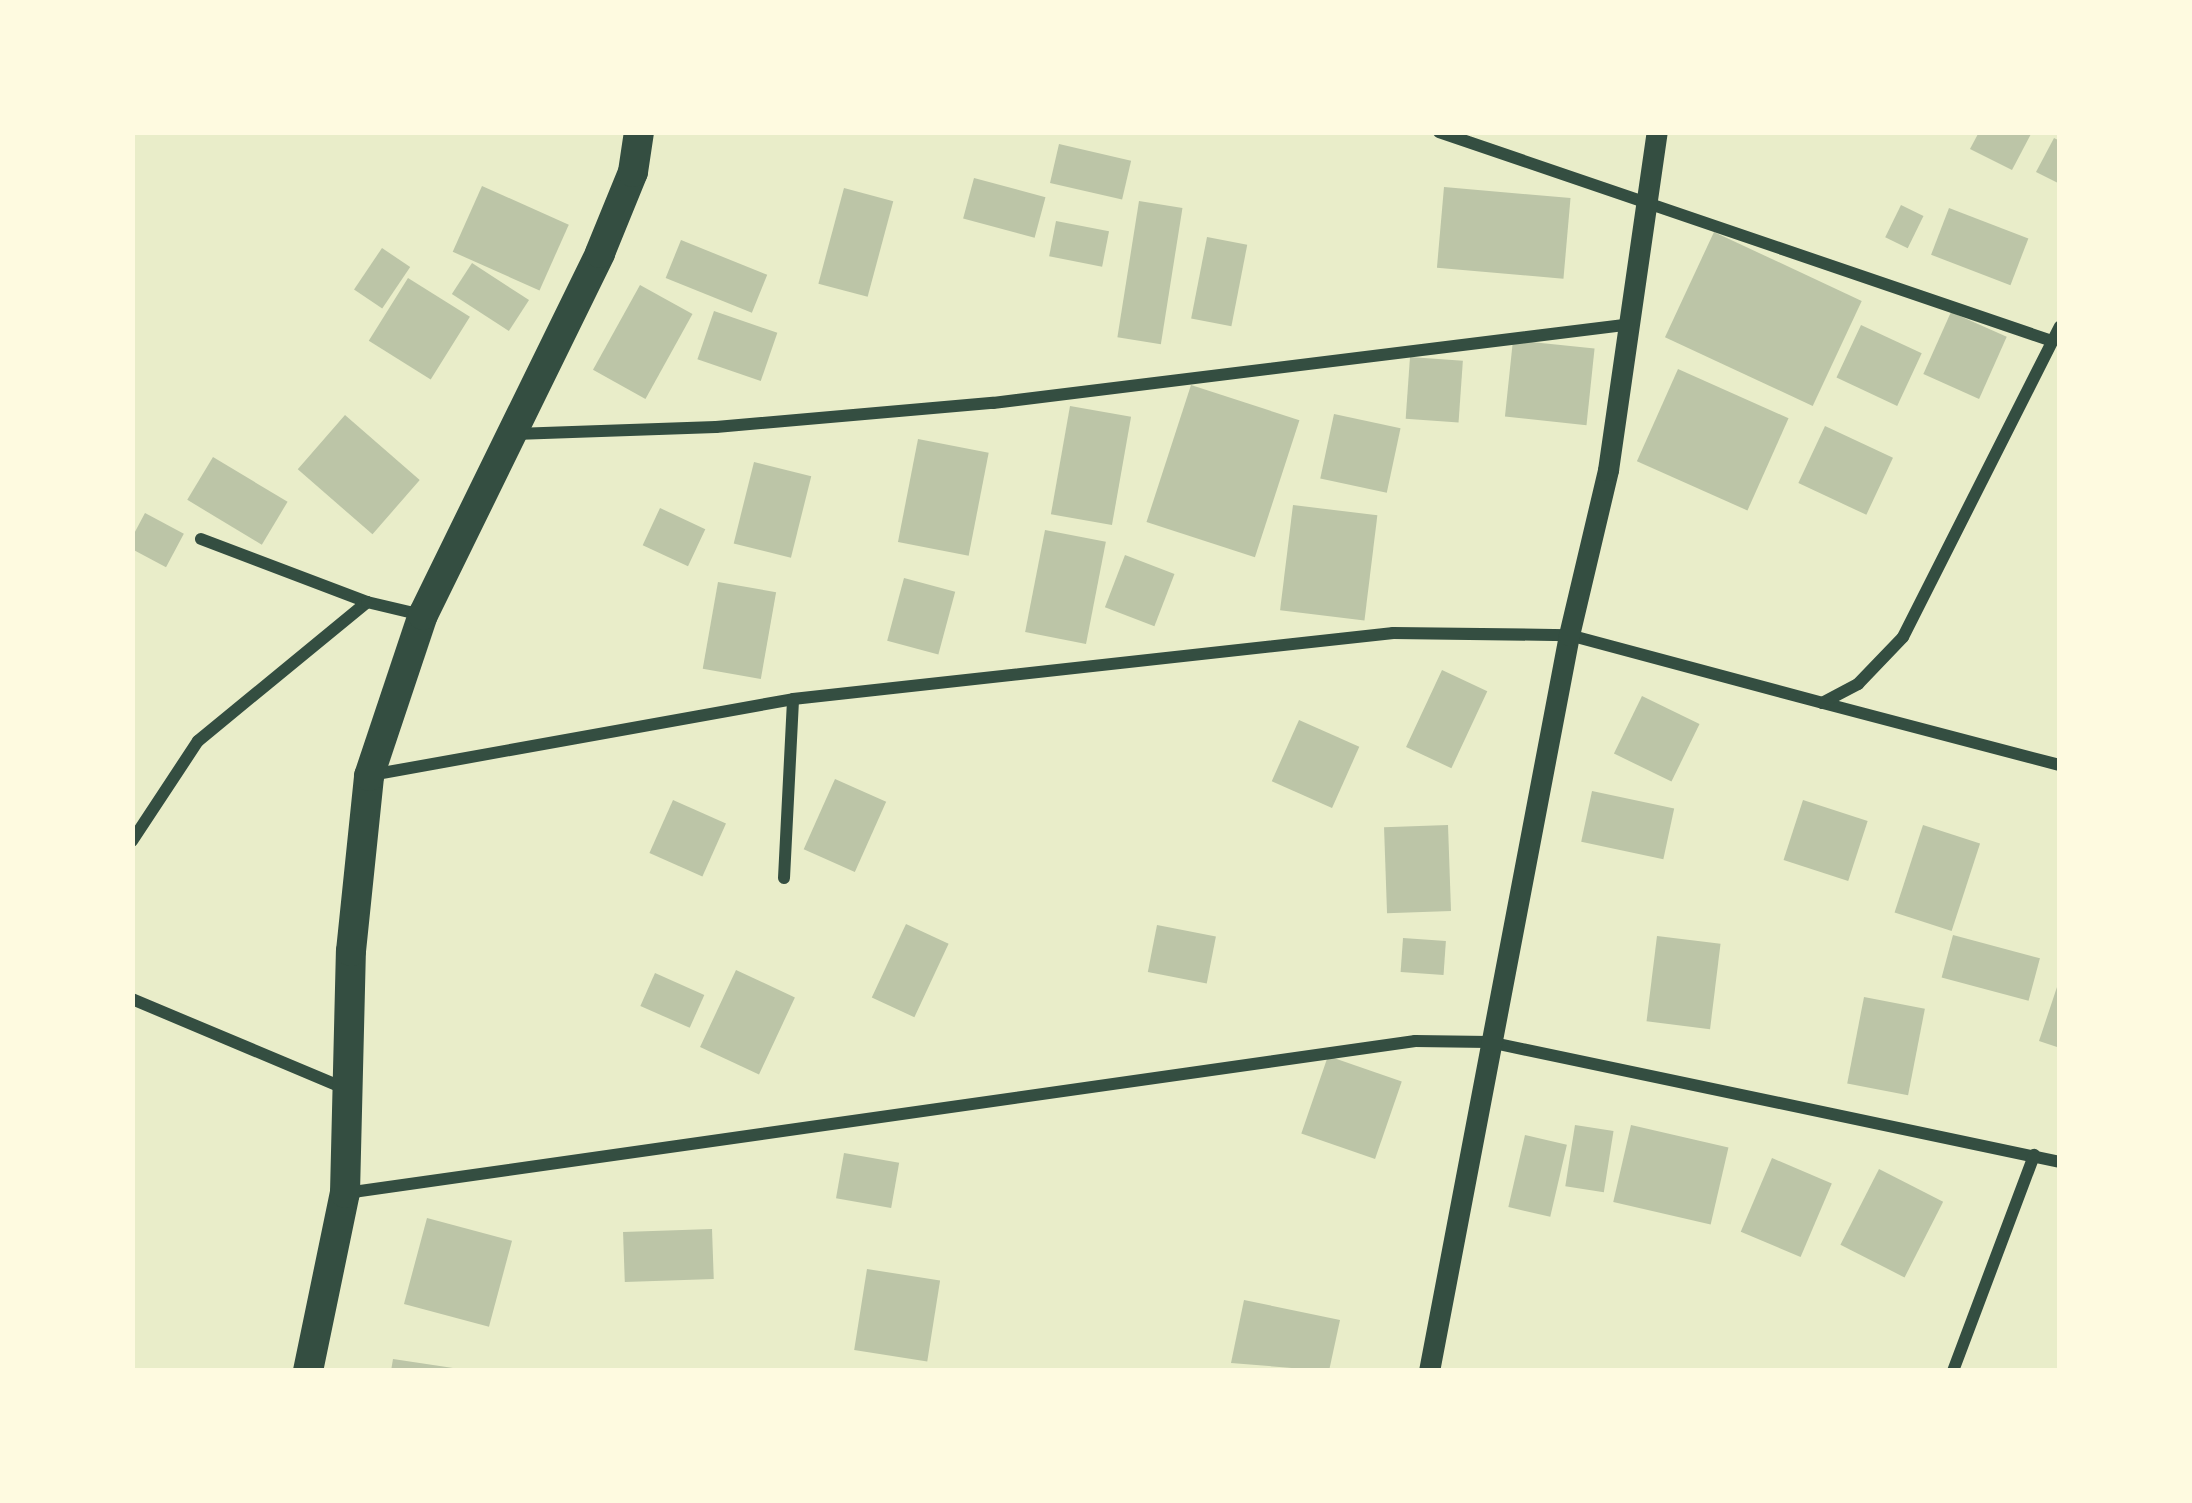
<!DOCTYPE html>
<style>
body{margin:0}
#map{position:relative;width:2192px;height:1503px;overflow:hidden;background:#e9edc9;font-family:"Nunito Sans",sans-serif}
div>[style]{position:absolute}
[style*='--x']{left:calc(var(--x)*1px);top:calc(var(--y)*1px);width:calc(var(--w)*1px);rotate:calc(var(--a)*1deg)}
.building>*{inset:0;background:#bcc5a7;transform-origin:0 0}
.minor>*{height:12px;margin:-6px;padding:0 6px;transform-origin:6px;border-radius:6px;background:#344e41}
.tertiary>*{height:21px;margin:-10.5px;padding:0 10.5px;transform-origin:10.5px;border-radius:10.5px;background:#344e41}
.trunk>*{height:30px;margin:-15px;padding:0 15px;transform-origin:15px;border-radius:15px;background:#344e41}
span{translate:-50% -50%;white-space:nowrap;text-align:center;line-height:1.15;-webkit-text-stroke:10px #fefae0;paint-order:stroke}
.frame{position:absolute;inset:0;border:135px solid #fefae0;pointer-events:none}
</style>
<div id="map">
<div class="building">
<i style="clip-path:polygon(1979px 132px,2032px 132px,2012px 170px,1970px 149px)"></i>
<i style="clip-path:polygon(2054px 138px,2060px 141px,2060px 184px,2036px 172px)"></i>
<i style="left:1059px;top:144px;width:74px;height:40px;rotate:13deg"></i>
<i style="left:974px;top:178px;width:74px;height:42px;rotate:15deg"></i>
<i style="left:482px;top:186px;width:95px;height:72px;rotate:24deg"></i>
<i style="left:1444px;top:187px;width:127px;height:81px;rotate:5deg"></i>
<i style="left:844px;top:188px;width:51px;height:99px;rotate:15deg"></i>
<i style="left:1139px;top:201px;width:44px;height:138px;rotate:9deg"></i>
<i style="left:1901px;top:205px;width:25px;height:36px;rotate:26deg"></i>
<i style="left:1949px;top:208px;width:85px;height:50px;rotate:21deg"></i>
<i style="left:1056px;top:221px;width:54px;height:36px;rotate:11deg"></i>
<i style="left:1714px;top:232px;width:163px;height:116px;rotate:25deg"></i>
<i style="left:1207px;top:237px;width:41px;height:83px;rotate:11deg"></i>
<i style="left:681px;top:240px;width:93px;height:41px;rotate:22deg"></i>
<i style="left:382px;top:248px;width:34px;height:50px;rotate:34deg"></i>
<i style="left:472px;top:263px;width:68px;height:37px;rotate:33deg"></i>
<i style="left:408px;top:278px;width:73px;height:74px;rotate:32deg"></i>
<i style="left:640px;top:285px;width:60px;height:97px;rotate:29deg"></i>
<i style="left:714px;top:311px;width:67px;height:51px;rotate:19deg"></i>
<i style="left:1951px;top:312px;width:61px;height:68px;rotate:24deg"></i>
<i style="left:1861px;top:325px;width:67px;height:58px;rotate:25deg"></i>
<i style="left:1513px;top:340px;width:82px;height:77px;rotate:6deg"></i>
<i style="left:1410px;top:357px;width:53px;height:62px;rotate:4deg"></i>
<i style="left:1678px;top:369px;width:121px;height:101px;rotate:24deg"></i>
<i style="left:1191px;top:385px;width:114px;height:144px;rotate:18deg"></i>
<i style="left:1070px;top:406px;width:62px;height:110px;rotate:10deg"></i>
<i style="left:1334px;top:414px;width:68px;height:66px;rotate:12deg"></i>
<i style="left:345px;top:415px;width:99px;height:72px;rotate:41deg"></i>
<i style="left:1825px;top:426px;width:75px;height:63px;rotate:25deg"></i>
<i style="left:918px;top:439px;width:72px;height:105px;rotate:11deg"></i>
<i style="left:213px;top:457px;width:87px;height:50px;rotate:31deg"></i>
<i style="left:754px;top:462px;width:59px;height:84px;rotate:14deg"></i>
<i style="left:1293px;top:505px;width:85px;height:106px;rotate:7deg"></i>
<i style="left:660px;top:508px;width:50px;height:41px;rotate:25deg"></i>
<i style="left:145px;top:513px;width:44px;height:38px;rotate:28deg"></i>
<i style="left:1045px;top:530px;width:62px;height:104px;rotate:11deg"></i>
<i style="left:1125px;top:555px;width:53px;height:56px;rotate:21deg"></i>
<i style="left:904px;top:578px;width:53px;height:65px;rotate:15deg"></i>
<i style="left:718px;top:582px;width:59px;height:88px;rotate:10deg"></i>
<i style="left:1442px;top:670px;width:50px;height:85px;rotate:25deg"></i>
<i style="left:1642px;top:696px;width:64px;height:64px;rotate:26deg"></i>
<i style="left:1299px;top:720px;width:66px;height:67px;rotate:24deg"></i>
<i style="left:835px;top:779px;width:56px;height:77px;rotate:24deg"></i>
<i style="left:1592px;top:791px;width:84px;height:52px;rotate:12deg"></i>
<i style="left:673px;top:800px;width:58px;height:58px;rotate:24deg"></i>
<i style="left:1803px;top:800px;width:68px;height:63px;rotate:18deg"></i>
<i style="left:1448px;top:825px;width:86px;height:64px;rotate:88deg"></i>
<i style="left:1923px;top:825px;width:60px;height:92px;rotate:18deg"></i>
<i style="left:906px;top:924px;width:47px;height:81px;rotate:25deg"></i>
<i style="left:1157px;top:925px;width:60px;height:48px;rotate:11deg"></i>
<i style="left:1953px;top:935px;width:90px;height:44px;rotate:15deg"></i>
<i style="left:1657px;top:936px;width:64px;height:86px;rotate:7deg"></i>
<i style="left:1403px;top:938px;width:43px;height:34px;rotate:4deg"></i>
<i style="left:736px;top:970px;width:65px;height:85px;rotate:25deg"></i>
<i style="left:655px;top:973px;width:54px;height:36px;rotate:24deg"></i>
<i style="clip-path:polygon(2059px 981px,2060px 981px,2060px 1048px,2039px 1041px)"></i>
<i style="left:1864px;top:997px;width:62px;height:88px;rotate:11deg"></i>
<i style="left:1328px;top:1056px;width:78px;height:82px;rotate:19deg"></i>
<i style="left:1575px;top:1125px;width:39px;height:62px;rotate:9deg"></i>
<i style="left:1631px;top:1125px;width:100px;height:79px;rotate:13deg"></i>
<i style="left:1525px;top:1135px;width:43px;height:74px;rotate:13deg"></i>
<i style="left:844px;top:1153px;width:56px;height:46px;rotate:10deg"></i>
<i style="left:1772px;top:1158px;width:65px;height:80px;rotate:23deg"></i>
<i style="left:1879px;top:1169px;width:72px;height:85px;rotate:27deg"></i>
<i style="left:427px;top:1218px;width:88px;height:89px;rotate:15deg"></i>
<i style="left:712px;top:1229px;width:50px;height:89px;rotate:88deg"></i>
<i style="left:867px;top:1269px;width:74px;height:82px;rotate:9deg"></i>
<i style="clip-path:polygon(1244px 1300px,1340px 1320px,1329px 1371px,1231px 1363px)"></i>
<i style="clip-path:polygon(393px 1359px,453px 1368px,452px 1371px,391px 1371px)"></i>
</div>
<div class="minor">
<i style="--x:1439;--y:132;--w:648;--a:18.83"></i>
<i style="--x:515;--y:434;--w:201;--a:-2"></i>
<i style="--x:716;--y:427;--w:278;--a:-5"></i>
<i style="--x:993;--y:403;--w:644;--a:-7.05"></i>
<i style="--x:201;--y:539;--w:178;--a:20.8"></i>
<i style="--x:1823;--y:703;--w:245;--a:14.7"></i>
<i style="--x:371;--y:775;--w:429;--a:-10.2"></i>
<i style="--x:793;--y:699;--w:604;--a:-6.28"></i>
<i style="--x:1393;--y:633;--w:176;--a:0.7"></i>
<i style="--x:1569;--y:635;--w:262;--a:15"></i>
<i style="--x:1822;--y:703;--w:41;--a:-27.8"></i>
<i style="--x:1858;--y:684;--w:65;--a:-46.2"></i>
<i style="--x:1903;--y:637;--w:348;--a:-63.2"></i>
<i style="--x:132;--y:841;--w:120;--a:-56.6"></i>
<i style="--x:198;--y:741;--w:219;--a:-39.4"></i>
<i style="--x:367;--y:602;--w:57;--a:13.3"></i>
<i style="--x:784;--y:878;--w:179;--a:-87.1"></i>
<i style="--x:132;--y:999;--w:232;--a:22.8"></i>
<i style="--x:346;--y:1193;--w:1080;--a:-8.09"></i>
<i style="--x:1415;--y:1041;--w:74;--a:0.8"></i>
<i style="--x:1489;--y:1042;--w:583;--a:11.87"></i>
<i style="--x:1953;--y:1371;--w:231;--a:-69.4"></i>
</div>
<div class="tertiary">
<i style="--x:1429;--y:1371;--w:749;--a:-79.23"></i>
<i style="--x:1569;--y:635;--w:170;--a:-76.7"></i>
<i style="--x:1608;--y:470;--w:342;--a:-81.8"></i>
</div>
<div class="trunk">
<i style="--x:308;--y:1371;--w:182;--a:-78.3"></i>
<i style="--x:345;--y:1193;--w:242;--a:-88.6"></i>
<i style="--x:351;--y:951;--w:176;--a:-84.1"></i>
<i style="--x:369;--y:776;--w:170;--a:-71.5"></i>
<i style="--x:423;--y:615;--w:403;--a:-63.9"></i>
<i style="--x:600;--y:253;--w:87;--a:-67.8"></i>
<i style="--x:633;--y:172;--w:40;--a:-81.5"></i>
</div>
<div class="frame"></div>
</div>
